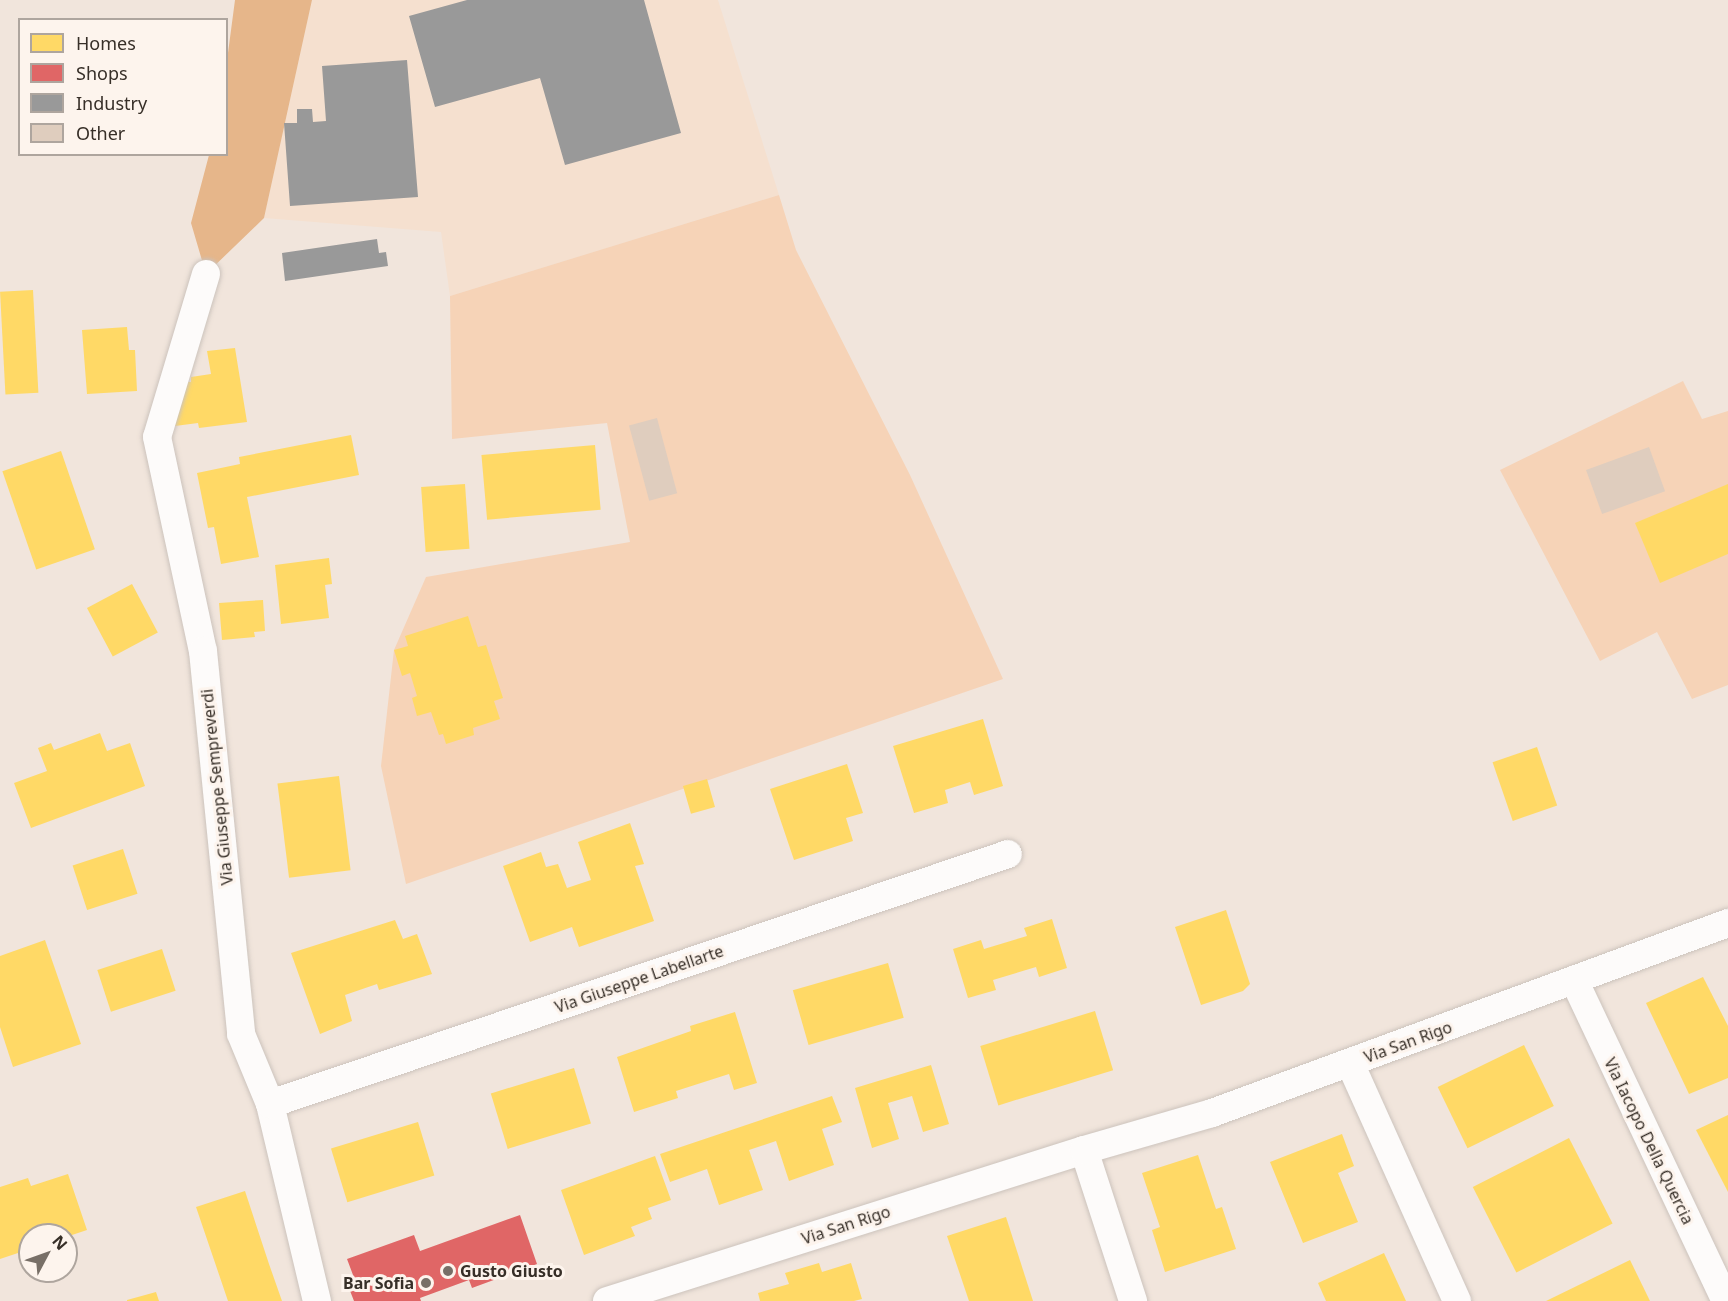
<!DOCTYPE html>
<style>
body{margin:0}
#map{position:relative;width:1728px;height:1301px;overflow:hidden;background:#f1e5dc;font-family:"Noto Sans",sans-serif}
div>[style]{position:absolute}
[style*='--x']{left:calc(var(--x)*1px);top:calc(var(--y)*1px);width:calc(var(--w)*1px);rotate:calc(var(--a)*1deg)}
.built>*{inset:0;background:#f5e0cf}
.green>*{inset:0;background:#f6d3b7}
.forest>*{inset:0;background:#e6b68a}
.homes>*{inset:0;background:#ffd966;transform-origin:0 0}
.shops>*{inset:0;background:#e06666}
.industry>*{inset:0;background:#999}
.building>*{inset:0;background:#dfcdbe;transform-origin:0 0}
.roads{filter:drop-shadow(0 0 2px #ccc3bc) drop-shadow(0 0 2px #ccc3bc)}
.street>*{height:28px;margin:-14px;padding:0 14px;transform-origin:14px;border-radius:14px;background:#fdfbfa}
.dots>*{width:16px;height:16px;translate:-50% -50%;box-sizing:border-box;border:3px solid #fdf4ed;border-radius:50%}
span{translate:-50% -50%;white-space:nowrap;text-align:center;line-height:1.15;-webkit-text-stroke:6px #fdf4ed;paint-order:stroke}
.street-label{font-size:16px;color:#372f28}
.poi-label{font-size:16px;color:#372f28;font-weight:700}
.left{translate:0 -50%;text-align:left}
.right{translate:-100% -50%;text-align:right}
.legend{position:absolute;left:18px;top:18px;width:210px;height:138px;box-sizing:border-box;background:#fdf4ed;border:2px solid #aea59e;margin:0;padding:8px 10px;list-style:none;font-size:18px;color:#372f28}
.legend li{display:flex;align-items:center;gap:12px;height:30px}
.legend b{width:30px;border:2px solid #aea59e}
.north{position:absolute;left:18px;top:1223px;width:60px;height:60px;box-sizing:border-box;background:#fdf4ed;border:2px solid #aea59e;border-radius:50%;rotate:49deg;font-size:16px;font-weight:700;line-height:24px;text-align:center;color:#372f28}
.north::after{content:'';display:block;margin:auto;width:21px;height:27px;background:#786f67;clip-path:polygon(50% 0,100% 100%,50% 72%,0 100%)}
</style>
<div id="map">
<div class="built">
<i style="clip-path:polygon(312px 0,718px 0,779px 195px,450px 296px,441px 232px,264px 218px)"></i>
</div>
<div class="green">
<i style="clip-path:polygon(779px 195px,796px 250px,910px 475px,1003px 679px,406px 884px,381px 766px,394px 650px,426px 577px,630px 542px,607px 423px,452px 439px,450px 296px)"></i>
<i style="clip-path:polygon(1683px 381px,1702px 419px,1728px 411px,1728px 685px,1692px 699px,1657px 632px,1600px 661px,1500px 470px)"></i>
</div>
<div class="forest">
<i style="clip-path:polygon(235px 0,312px 0,264px 218px,206px 274px,191px 223px,209px 155px,226px 154px,226px 68px)"></i>
</div>
<div class="homes">
<i style="left:33px;top:290px;width:103px;height:33px;rotate:87deg"></i>
<i style="clip-path:polygon(127px 327px,129px 350px,135px 350px,137px 391px,87px 394px,82px 330px)"></i>
<i style="clip-path:polygon(235px 348px,247px 422px,199px 428px,198px 423px,175px 426px,183px 382px,191px 382px,191px 377px,211px 374px,207px 351px)"></i>
<i style="clip-path:polygon(351px 435px,359px 475px,247px 497px,259px 557px,221px 564px,214px 527px,208px 528px,197px 473px,240px 464px,239px 457px)"></i>
<i style="left:595px;top:445px;width:65px;height:114px;rotate:85deg"></i>
<i style="left:61px;top:451px;width:104px;height:62px;rotate:71deg"></i>
<i style="left:465px;top:484px;width:65px;height:44px;rotate:86deg"></i>
<i style="clip-path:polygon(1728px 484px,1728px 554px,1660px 583px,1635px 523px)"></i>
<i style="clip-path:polygon(329px 558px,332px 584px,325px 585px,329px 618px,281px 624px,275px 565px)"></i>
<i style="left:132px;top:584px;width:55px;height:51px;rotate:62deg"></i>
<i style="clip-path:polygon(263px 600px,265px 631px,254px 632px,255px 637px,222px 640px,219px 603px)"></i>
<i style="clip-path:polygon(468px 616px,478px 647px,486px 645px,503px 698px,494px 701px,500px 719px,473px 728px,474px 735px,446px 744px,443px 734px,439px 735px,431px 712px,417px 716px,412px 698px,417px 696px,410px 673px,402px 676px,394px 650px,408px 646px,405px 636px)"></i>
<i style="clip-path:polygon(983px 719px,1003px 786px,974px 795px,970px 782px,945px 790px,948px 803px,914px 813px,893px 746px)"></i>
<i style="clip-path:polygon(100px 733px,107px 751px,130px 743px,145px 786px,31px 828px,14px 783px,47px 771px,38px 748px,51px 743px,54px 750px)"></i>
<i style="left:1537px;top:747px;width:62px;height:47px;rotate:71deg"></i>
<i style="clip-path:polygon(847px 764px,863px 813px,846px 818px,853px 841px,794px 860px,770px 789px)"></i>
<i style="left:339px;top:776px;width:95px;height:62px;rotate:83deg"></i>
<i style="left:707px;top:779px;width:29px;height:25px;rotate:74deg"></i>
<i style="clip-path:polygon(630px 823px,644px 864px,635px 866px,654px 921px,579px 947px,572px 927px,530px 942px,503px 866px,541px 852px,546px 867px,558px 864px,567px 888px,591px 880px,578px 842px)"></i>
<i style="left:123px;top:849px;width:47px;height:53px;rotate:72deg"></i>
<i style="clip-path:polygon(1226px 910px,1250px 984px,1243px 991px,1201px 1005px,1175px 927px)"></i>
<i style="clip-path:polygon(1052px 919px,1067px 968px,1039px 977px,1036px 967px,993px 980px,996px 990px,968px 998px,953px 949px,981px 940px,984px 949px,1027px 936px,1024px 928px)"></i>
<i style="clip-path:polygon(395px 920px,403px 939px,417px 934px,432px 974px,379px 990px,377px 984px,345px 995px,352px 1021px,320px 1034px,291px 953px)"></i>
<i style="clip-path:polygon(45px 940px,81px 1044px,13px 1067px,0 1027px,0 956px)"></i>
<i style="left:162px;top:949px;width:44px;height:68px;rotate:72deg"></i>
<i style="left:888px;top:963px;width:57px;height:99px;rotate:74deg"></i>
<i style="clip-path:polygon(1703px 977px,1728px 1026px,1728px 1078px,1689px 1094px,1646px 1003px)"></i>
<i style="left:1095px;top:1011px;width:62px;height:120px;rotate:73deg"></i>
<i style="clip-path:polygon(735px 1012px,757px 1083px,734px 1090px,729px 1074px,676px 1091px,678px 1098px,634px 1112px,617px 1057px,691px 1031px,690px 1026px)"></i>
<i style="left:1524px;top:1045px;width:68px;height:96px;rotate:64deg"></i>
<i style="clip-path:polygon(931px 1065px,949px 1124px,923px 1132px,912px 1096px,888px 1103px,899px 1139px,872px 1148px,855px 1088px)"></i>
<i style="left:574px;top:1068px;width:58px;height:87px;rotate:73deg"></i>
<i style="clip-path:polygon(832px 1096px,842px 1122px,822px 1129px,834px 1165px,789px 1181px,776px 1141px,749px 1150px,763px 1190px,719px 1205px,707px 1169px,670px 1182px,660px 1154px)"></i>
<i style="clip-path:polygon(1728px 1115px,1728px 1192px,1696px 1130px)"></i>
<i style="left:418px;top:1122px;width:56px;height:91px;rotate:73deg"></i>
<i style="clip-path:polygon(1342px 1134px,1354px 1166px,1338px 1173px,1358px 1222px,1303px 1243px,1270px 1162px)"></i>
<i style="left:1569px;top:1138px;width:96px;height:108px;rotate:63deg"></i>
<i style="clip-path:polygon(1198px 1155px,1216px 1209px,1222px 1207px,1236px 1249px,1165px 1272px,1152px 1230px,1160px 1227px,1142px 1173px)"></i>
<i style="clip-path:polygon(655px 1156px,671px 1200px,648px 1208px,652px 1219px,631px 1227px,635px 1236px,584px 1255px,561px 1190px)"></i>
<i style="clip-path:polygon(68px 1174px,87px 1230px,66px 1237px,30px 1235px,30px 1249px,0 1259px,0 1187px,28px 1178px,31px 1186px)"></i>
<i style="clip-path:polygon(245px 1191px,269px 1264px,282px 1301px,228px 1301px,196px 1207px)"></i>
<i style="clip-path:polygon(1006px 1217px,1033px 1301px,969px 1301px,947px 1236px)"></i>
<i style="clip-path:polygon(1384px 1253px,1406px 1301px,1326px 1301px,1318px 1283px)"></i>
<i style="clip-path:polygon(1630px 1260px,1650px 1301px,1546px 1301px)"></i>
<i style="clip-path:polygon(819px 1263px,822px 1272px,851px 1263px,862px 1299px,854px 1301px,760px 1301px,758px 1293px,789px 1284px,785px 1273px)"></i>
<i style="clip-path:polygon(156px 1292px,159px 1301px,127px 1301px,127px 1300px)"></i>
</div>
<div class="shops">
<i style="clip-path:polygon(520px 1215px,537px 1264px,472px 1288px,469px 1280px,420px 1298px,421px 1301px,354px 1301px,345px 1278px,353px 1275px,347px 1259px,414px 1235px,420px 1251px)"></i>
</div>
<div class="industry">
<i style="clip-path:polygon(467px 0,644px 0,681px 133px,565px 165px,540px 78px,435px 107px,409px 16px)"></i>
<i style="clip-path:polygon(407px 60px,418px 197px,290px 206px,284px 123px,297px 123px,297px 109px,312px 109px,313px 122px,326px 121px,322px 66px)"></i>
<i style="clip-path:polygon(377px 239px,379px 253px,386px 252px,388px 266px,285px 281px,282px 253px)"></i>
</div>
<div class="building">
<i style="left:657px;top:418px;width:78px;height:29px;rotate:75deg"></i>
<i style="left:1649px;top:447px;width:47px;height:67px;rotate:70deg"></i>
</div>
<div class="roads">
<div class="street">
<i style="--x:206;--y:274;--w:170;--a:106.7"></i>
<i style="--x:157;--y:437;--w:219;--a:77.9"></i>
<i style="--x:203;--y:651;--w:385;--a:84.3"></i>
<i style="--x:241;--y:1034;--w:76;--a:67.5"></i>
<i style="--x:270;--y:1104;--w:203;--a:76.6"></i>
<i style="--x:1574;--y:980;--w:355;--a:64.7"></i>
<i style="--x:1350;--y:1063;--w:261;--a:65.8"></i>
<i style="--x:270;--y:1104;--w:779;--a:-18.71"></i>
<i style="--x:1084;--y:1150;--w:159;--a:72"></i>
<i style="--x:607;--y:1301;--w:500;--a:-17.57"></i>
<i style="--x:1084;--y:1150;--w:133;--a:-16.1"></i>
<i style="--x:1212;--y:1113;--w:550;--a:-20.21"></i>
</div>
</div>
<div class="dots">
<i style="left:448px;top:1271px;background:#786f67"></i>
<i style="left:426px;top:1283px;background:#786f67"></i>
</div>
<div class="street-label">
<span style="left:217px;top:787px;rotate:-96deg">Via Giuseppe Sempreverdi</span>
<span style="left:639px;top:979px;rotate:-19deg">Via Giuseppe Labellarte</span>
<span style="left:1408px;top:1042px;rotate:-20deg">Via San Rigo</span>
<span style="left:1649px;top:1141px;rotate:64deg">Via Iacopo Della Quercia</span>
<span style="left:846px;top:1225px;rotate:-18deg">Via San Rigo</span>
</div>
<div class="poi-label">
<span class="left" style="left:460px;top:1271px">Gusto Giusto</span>
<span class="right" style="left:414px;top:1283px">Bar Sofia</span>
</div>
<ul class="legend">
<li><b style="height:16px;background:#ffd966"></b>Homes</li>
<li><b style="height:16px;background:#e06666"></b>Shops</li>
<li><b style="height:16px;background:#999"></b>Industry</li>
<li><b style="height:16px;background:#dfcdbe"></b>Other</li>
</ul>
<div class="north">N</div>
</div>
